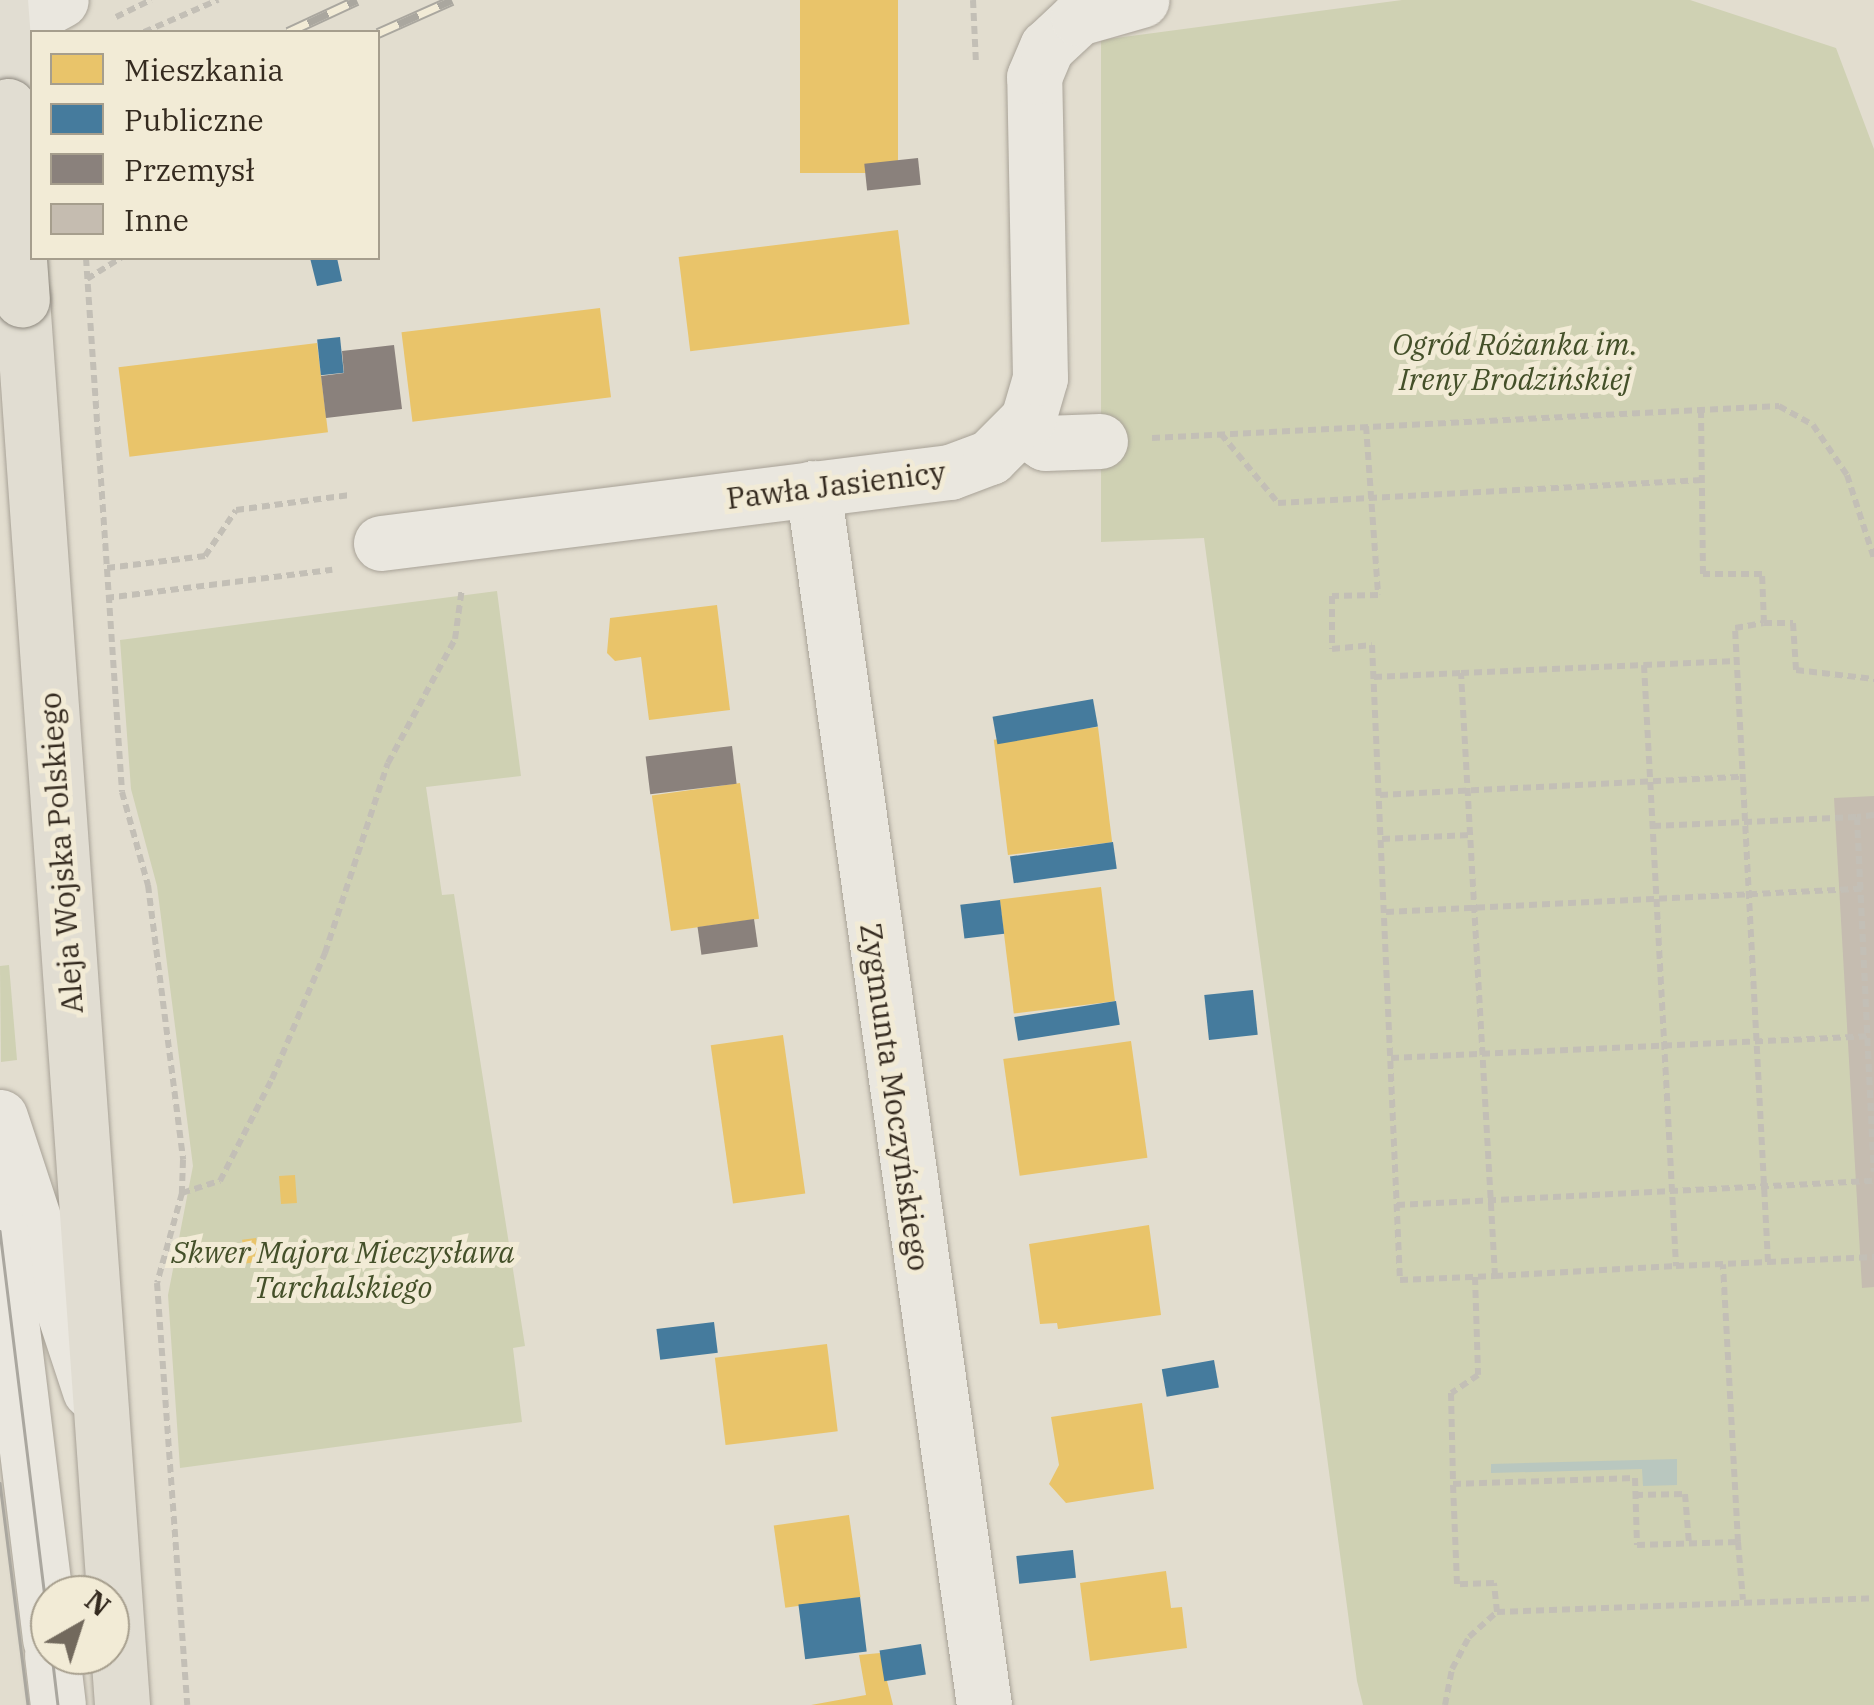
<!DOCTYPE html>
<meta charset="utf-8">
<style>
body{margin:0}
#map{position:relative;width:1874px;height:1705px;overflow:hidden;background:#e2ddcf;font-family:"IBM Plex Serif",serif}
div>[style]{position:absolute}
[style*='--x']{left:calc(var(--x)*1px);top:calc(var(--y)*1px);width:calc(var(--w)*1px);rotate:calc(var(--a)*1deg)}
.green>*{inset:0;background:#cfd1b3}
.water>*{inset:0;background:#b9c7bf}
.homes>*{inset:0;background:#e9c46a;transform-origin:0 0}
.public>*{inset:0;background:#457b9d;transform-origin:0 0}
.industry>*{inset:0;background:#8a817c;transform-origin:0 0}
.building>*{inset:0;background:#c5bcb0}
.path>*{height:6px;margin-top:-3px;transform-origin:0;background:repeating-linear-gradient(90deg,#c3bfb6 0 8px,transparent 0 13px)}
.roads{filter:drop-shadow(0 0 2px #a8a297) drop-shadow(0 0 2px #a8a297)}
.minor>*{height:55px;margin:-27.5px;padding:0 27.5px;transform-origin:27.5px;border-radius:27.5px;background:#eae7df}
.major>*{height:55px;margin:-27.5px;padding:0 27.5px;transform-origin:27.5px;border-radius:27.5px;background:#e1ddd2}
.tram>*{height:2.5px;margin:-1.25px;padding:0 1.25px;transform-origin:1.25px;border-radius:1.25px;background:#aaa79f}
.rail>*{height:11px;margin-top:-5.5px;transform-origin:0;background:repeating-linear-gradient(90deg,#f2ebd6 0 22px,#aaa79f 0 44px);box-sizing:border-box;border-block:2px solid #aaa79f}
.bridges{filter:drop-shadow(0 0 2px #8d887e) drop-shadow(0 0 2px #8d887e)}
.major-bridge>*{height:55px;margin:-27.5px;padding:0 27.5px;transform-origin:27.5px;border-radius:27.5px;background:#e1ddd2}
span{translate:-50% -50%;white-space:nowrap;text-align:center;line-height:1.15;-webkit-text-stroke:10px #f2ebd6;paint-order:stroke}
.park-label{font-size:30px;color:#445029;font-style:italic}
.street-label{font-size:30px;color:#352b20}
.legend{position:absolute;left:30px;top:30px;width:350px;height:230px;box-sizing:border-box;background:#f2ebd6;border:2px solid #a69e8d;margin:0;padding:12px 18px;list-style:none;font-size:30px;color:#352b20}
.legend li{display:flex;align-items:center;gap:20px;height:50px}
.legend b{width:50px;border:2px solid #a69e8d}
.north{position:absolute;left:30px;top:1575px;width:100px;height:100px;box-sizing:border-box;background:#f2ebd6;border:2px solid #a69e8d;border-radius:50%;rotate:39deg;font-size:28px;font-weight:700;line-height:40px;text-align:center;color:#352b20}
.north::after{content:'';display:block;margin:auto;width:35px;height:45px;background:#72695d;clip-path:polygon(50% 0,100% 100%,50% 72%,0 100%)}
</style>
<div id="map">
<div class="green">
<i style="clip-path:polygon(1402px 0,1690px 0,1836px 48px,1874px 149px,1874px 1705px,1363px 1705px,1357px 1681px,1204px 538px,1101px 542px,1101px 40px)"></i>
<i style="clip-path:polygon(497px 591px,521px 776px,426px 787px,442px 895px,454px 894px,525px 1346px,513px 1348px,522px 1422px,180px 1468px,168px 1295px,193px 1166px,157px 886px,131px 789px,120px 640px)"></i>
<i style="clip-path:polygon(9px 965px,17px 1060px,1px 1062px,0 966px)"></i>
</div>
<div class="water">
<i style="clip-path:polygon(1677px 1459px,1677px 1485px,1643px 1486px,1642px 1469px,1491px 1473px,1491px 1464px)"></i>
</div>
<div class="homes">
<i style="left:800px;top:0;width:98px;height:173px"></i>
<i style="left:898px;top:230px;width:95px;height:221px;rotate:83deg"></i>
<i style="left:600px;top:308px;width:90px;height:200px;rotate:83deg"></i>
<i style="left:317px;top:343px;width:90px;height:200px;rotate:83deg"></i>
<i style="clip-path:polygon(717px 605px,730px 710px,649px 720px,641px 657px,615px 661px,607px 653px,610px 618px)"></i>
<i style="left:1098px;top:727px;width:116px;height:105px;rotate:83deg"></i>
<i style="left:740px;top:783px;width:137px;height:89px;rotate:82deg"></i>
<i style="left:1101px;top:887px;width:115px;height:102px;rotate:83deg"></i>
<i style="left:783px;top:1035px;width:160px;height:73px;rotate:82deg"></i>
<i style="left:1131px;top:1041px;width:118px;height:129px;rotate:82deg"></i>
<i style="left:295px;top:1175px;width:28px;height:16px;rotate:86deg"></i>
<i style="clip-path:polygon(1149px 1225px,1161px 1315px,1058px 1329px,1057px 1323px,1040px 1324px,1029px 1244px)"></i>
<i style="left:256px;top:1238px;width:24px;height:14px;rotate:83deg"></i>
<i style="left:827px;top:1344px;width:88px;height:113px;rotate:83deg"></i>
<i style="clip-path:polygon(1142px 1403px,1154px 1489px,1066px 1503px,1049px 1484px,1059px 1465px,1051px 1417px)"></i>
<i style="left:849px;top:1515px;width:83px;height:76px;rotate:82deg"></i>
<i style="clip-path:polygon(1166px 1571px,1171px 1608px,1182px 1607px,1187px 1648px,1090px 1661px,1080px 1583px)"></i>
<i style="clip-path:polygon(880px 1653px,893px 1705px,811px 1705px,866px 1695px,859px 1655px)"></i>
</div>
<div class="public">
<i style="clip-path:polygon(310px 258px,337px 258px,342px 281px,317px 286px)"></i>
<i style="left:340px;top:337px;width:36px;height:23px;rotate:84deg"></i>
<i style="left:1093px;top:699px;width:28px;height:102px;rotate:80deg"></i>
<i style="left:1113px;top:842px;width:27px;height:104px;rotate:82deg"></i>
<i style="left:1000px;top:900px;width:34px;height:40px;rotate:83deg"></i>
<i style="left:1253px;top:990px;width:45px;height:49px;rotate:84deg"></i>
<i style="left:1116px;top:1001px;width:24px;height:103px;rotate:81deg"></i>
<i style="left:714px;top:1322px;width:31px;height:58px;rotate:83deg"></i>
<i style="left:1214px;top:1360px;width:28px;height:53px;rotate:80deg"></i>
<i style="left:1073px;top:1550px;width:28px;height:57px;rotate:84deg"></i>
<i style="left:860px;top:1597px;width:55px;height:62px;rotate:83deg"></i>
<i style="left:921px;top:1644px;width:31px;height:42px;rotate:81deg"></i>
</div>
<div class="industry">
<i style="left:918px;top:158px;width:27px;height:54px;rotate:84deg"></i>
<i style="clip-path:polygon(394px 345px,402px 409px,326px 418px,321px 376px,344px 373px,342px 351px)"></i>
<i style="left:732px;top:746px;width:38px;height:87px;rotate:83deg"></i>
<i style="left:754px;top:919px;width:28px;height:57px;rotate:82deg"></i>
</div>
<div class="building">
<i style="clip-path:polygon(1874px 796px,1874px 1287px,1862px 1288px,1834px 798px)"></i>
</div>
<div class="path">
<i style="--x:973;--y:0;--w:64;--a:87.3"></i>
<i style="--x:116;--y:17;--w:39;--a:-26"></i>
<i style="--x:144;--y:32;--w:81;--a:-23.4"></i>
<i style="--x:86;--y:258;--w:535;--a:86.14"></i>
<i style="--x:122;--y:792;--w:97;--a:74.4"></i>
<i style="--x:148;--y:885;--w:277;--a:82.7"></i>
<i style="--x:183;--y:1160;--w:33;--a:92"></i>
<i style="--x:182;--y:1193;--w:93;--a:105.5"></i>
<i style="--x:157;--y:1283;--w:423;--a:85.9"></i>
<i style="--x:87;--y:279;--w:40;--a:-32"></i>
<i style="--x:1366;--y:426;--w:169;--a:85.9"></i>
<i style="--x:1378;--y:595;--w:46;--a:178.8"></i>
<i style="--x:1332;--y:596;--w:53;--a:90"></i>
<i style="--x:1332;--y:649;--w:40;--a:-5.7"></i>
<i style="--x:1372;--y:645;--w:636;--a:87.48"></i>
<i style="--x:1400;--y:1280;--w:95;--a:-2.4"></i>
<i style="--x:1495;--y:1276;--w:604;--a:-93.23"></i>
<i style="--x:1461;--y:673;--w:183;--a:-2.5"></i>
<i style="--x:1644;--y:665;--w:602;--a:86.95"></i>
<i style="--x:1676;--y:1266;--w:92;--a:-2.5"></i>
<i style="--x:1768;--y:1262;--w:635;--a:-92.98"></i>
<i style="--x:1735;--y:628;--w:29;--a:-10"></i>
<i style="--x:1764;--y:623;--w:49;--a:-92.3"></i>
<i style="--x:1762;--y:574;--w:59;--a:180"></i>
<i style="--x:1703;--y:574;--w:167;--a:-90.7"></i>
<i style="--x:1221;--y:434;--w:89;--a:50.4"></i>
<i style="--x:1278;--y:503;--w:425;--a:-3.1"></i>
<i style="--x:1152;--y:438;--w:628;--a:-2.92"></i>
<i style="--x:1779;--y:406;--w:39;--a:29"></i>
<i style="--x:1813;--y:425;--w:60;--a:55.8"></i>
<i style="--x:1847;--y:475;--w:87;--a:72"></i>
<i style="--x:107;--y:568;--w:99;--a:-7"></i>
<i style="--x:205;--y:556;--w:55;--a:-56"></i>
<i style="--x:236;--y:510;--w:115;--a:-7.5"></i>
<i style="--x:106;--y:598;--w:228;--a:-7.1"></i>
<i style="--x:1764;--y:623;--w:29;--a:0"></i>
<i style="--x:1793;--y:623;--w:47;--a:86.3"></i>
<i style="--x:1796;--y:670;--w:79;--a:6.6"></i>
<i style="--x:1644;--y:665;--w:92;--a:-2.5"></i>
<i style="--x:1374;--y:677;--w:87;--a:-2.6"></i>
<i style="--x:1380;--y:795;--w:361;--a:-2.9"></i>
<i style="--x:1874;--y:815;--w:17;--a:173"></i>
<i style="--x:1857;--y:817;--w:355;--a:87.3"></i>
<i style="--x:1653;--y:826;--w:204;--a:-2.5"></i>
<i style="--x:1382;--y:839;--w:88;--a:-2.6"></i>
<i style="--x:1386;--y:912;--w:476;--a:-2.8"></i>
<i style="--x:1391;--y:1058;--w:477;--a:-2.6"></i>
<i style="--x:182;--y:1193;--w:40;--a:-18"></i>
<i style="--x:220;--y:1181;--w:114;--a:-63"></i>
<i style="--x:272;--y:1079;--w:137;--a:-67.2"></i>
<i style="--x:325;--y:953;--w:200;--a:-71.7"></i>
<i style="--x:388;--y:763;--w:141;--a:-61.6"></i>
<i style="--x:455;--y:639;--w:51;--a:-82.2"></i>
<i style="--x:1397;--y:1205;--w:478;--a:-2.9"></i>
<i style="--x:1768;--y:1262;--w:106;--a:-2.7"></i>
<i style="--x:1495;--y:1276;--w:181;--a:-3.2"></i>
<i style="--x:1475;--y:1277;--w:98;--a:88.2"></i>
<i style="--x:1478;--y:1375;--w:32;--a:146"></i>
<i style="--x:1451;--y:1393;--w:91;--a:88.7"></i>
<i style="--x:1453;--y:1484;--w:182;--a:-1.9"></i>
<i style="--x:1635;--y:1478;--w:67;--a:88.3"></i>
<i style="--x:1637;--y:1545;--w:101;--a:-1.7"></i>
<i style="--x:1738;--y:1542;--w:278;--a:-93.1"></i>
<i style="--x:1635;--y:1495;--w:50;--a:-1.1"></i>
<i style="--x:1685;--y:1494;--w:50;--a:85.4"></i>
<i style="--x:1738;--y:1542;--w:58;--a:85.1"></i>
<i style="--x:1497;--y:1612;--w:377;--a:-2.1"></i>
<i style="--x:1445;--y:1705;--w:37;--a:-79"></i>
<i style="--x:1452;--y:1669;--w:36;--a:-62"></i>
<i style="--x:1469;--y:1637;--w:38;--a:-42"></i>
<i style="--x:1497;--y:1612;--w:29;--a:-96"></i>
<i style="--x:1494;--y:1583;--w:37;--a:178"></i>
<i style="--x:1457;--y:1584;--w:100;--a:-92.3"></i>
</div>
<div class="roads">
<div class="minor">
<i style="--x:0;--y:33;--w:69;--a:-28.4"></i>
<i style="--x:1022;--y:428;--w:27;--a:33"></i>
<i style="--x:1045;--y:443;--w:55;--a:-2.1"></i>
<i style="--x:813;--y:488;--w:1229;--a:82"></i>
<i style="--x:381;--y:543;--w:573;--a:-7.11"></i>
<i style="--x:950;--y:472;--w:43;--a:-20.6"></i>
<i style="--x:990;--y:457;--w:54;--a:-45"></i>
<i style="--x:1028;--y:419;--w:43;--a:-73.7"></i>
<i style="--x:1040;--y:378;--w:301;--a:-91.1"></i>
<i style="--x:1034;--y:77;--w:33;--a:-67"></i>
<i style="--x:1047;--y:47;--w:42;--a:-43.1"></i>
<i style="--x:1078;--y:18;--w:66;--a:-15.9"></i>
<i style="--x:0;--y:1117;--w:288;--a:71.8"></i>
<i style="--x:0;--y:1231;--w:412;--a:83"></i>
<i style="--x:52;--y:1655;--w:50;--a:83.2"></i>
</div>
<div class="major">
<i style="--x:0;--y:0;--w:106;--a:85.7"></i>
<i style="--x:22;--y:299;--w:1410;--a:85.93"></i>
</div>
</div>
<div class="tram">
<i style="--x:0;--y:1231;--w:412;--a:83"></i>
<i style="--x:0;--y:1483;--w:224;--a:82.8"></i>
<i style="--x:52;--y:1655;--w:50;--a:83.2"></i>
</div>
<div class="rail">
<i style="--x:288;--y:32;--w:76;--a:-24.9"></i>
<i style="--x:378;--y:33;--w:81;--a:-24"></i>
<i style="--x:0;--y:187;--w:37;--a:-31"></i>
<i style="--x:0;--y:233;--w:37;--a:-31"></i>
</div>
<div class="bridges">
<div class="major-bridge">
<i style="--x:8;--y:106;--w:194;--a:85.9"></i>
</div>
</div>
<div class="park-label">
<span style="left:1515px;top:361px">Ogród Różanka im.<br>Ireny Brodzińskiej</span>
<span style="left:343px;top:1269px">Skwer Majora Mieczysława<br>Tarchalskiego</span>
</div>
<div class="street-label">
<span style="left:836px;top:485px;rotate:-7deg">Pawła Jasienicy</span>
<span style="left:61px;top:853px;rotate:-94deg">Aleja Wojska Polskiego</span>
<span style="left:895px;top:1097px;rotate:82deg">Zygmunta Moczyńskiego</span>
</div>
<ul class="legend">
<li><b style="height:28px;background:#e9c46a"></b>Mieszkania</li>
<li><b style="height:28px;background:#457b9d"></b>Publiczne</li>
<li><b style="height:28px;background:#8a817c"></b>Przemysł</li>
<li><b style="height:28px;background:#c5bcb0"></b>Inne</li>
</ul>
<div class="north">N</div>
</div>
